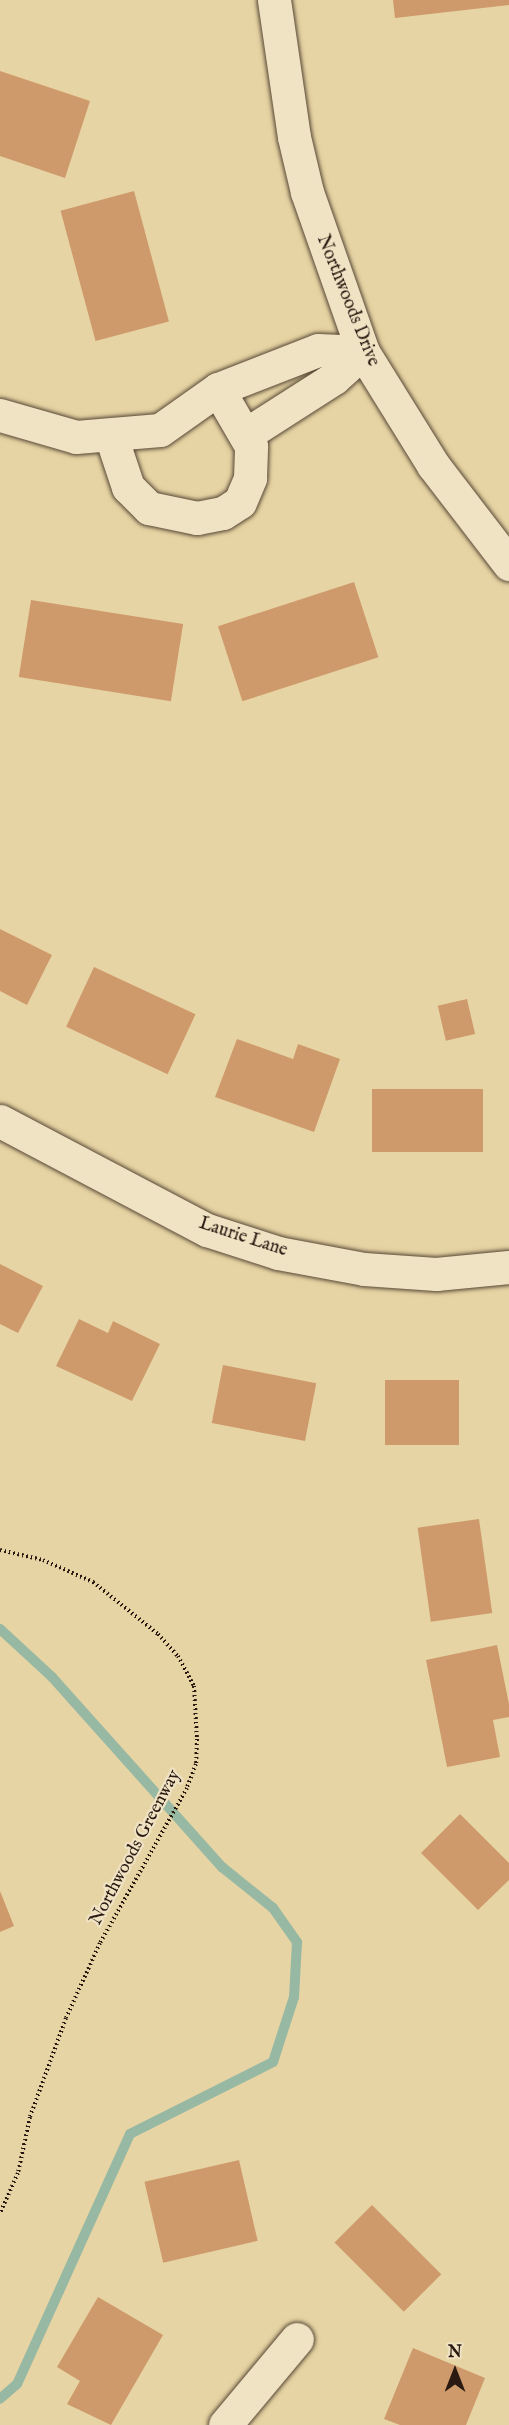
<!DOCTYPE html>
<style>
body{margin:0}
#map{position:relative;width:509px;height:2425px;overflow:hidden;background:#e7d4a4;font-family:"IM FELL English",serif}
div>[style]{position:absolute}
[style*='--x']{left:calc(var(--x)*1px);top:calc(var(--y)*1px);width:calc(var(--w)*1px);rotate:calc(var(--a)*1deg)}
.stream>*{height:10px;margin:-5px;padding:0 5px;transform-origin:5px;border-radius:5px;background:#97b8a3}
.building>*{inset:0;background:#cf9a6b;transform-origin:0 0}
.path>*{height:4px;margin-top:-2px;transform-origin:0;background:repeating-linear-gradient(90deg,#291911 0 1.5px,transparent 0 4.5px)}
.roads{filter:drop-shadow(0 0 2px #584836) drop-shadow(0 0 2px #584836)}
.minor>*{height:33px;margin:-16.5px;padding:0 16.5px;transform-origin:16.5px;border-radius:16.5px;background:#efe3c4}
span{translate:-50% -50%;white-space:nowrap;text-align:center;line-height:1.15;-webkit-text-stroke:4.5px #efe3c4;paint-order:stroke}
.street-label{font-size:18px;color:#291911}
.north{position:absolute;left:425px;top:2341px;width:60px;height:60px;-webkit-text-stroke:4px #efe3c4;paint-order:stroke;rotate:0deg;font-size:16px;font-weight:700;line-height:24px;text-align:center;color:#291911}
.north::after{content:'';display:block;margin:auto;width:21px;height:27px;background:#291911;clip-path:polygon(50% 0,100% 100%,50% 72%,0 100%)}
</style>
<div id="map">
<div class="stream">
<i style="--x:0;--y:1629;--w:71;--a:42.7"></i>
<i style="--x:52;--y:1677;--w:255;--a:48.2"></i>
<i style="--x:222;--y:1867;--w:65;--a:38.8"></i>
<i style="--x:273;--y:1908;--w:42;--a:54.8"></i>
<i style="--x:297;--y:1942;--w:55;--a:93.1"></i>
<i style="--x:294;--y:1997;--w:68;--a:107.9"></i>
<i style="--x:273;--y:2062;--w:160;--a:153.3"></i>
<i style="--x:130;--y:2134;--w:274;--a:114.3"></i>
<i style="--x:17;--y:2384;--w:23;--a:139"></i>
</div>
<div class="building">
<i style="clip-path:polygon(393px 0,509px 0,509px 5px,395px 18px)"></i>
<i style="clip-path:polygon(0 71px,90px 101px,65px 178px,0 156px)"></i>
<i style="left:134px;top:191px;width:135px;height:76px;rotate:75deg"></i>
<i style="left:354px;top:582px;width:79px;height:143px;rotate:72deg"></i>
<i style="left:31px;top:600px;width:154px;height:78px;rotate:9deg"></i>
<i style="clip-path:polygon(0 929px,52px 955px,27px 1005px,0 991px)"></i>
<i style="left:94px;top:967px;width:112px;height:66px;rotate:25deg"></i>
<i style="left:467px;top:999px;width:36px;height:30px;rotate:77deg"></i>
<i style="clip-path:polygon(237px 1039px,293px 1059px,298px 1044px,340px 1059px,314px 1132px,215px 1097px)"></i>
<i style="left:372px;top:1089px;width:111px;height:63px"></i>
<i style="clip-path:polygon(0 1264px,43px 1286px,18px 1333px,0 1324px)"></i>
<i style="clip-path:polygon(79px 1319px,108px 1333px,113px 1321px,160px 1344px,132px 1401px,56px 1366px)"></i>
<i style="left:223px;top:1365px;width:95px;height:59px;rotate:11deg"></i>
<i style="left:385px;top:1380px;width:74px;height:65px"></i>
<i style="left:479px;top:1519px;width:95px;height:62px;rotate:82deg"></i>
<i style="clip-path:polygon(497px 1645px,509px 1704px,509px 1717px,493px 1720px,500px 1757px,447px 1767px,426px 1660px)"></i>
<i style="clip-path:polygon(460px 1814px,509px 1863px,509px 1880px,478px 1910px,421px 1853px)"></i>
<i style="clip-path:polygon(0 1891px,14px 1926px,0 1932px)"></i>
<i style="left:239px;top:2160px;width:83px;height:97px;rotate:77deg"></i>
<i style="left:372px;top:2205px;width:98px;height:53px;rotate:45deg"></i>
<i style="clip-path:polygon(98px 2297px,163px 2335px,111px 2425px,67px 2404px,80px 2381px,57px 2367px)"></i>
<i style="clip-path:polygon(413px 2348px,485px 2378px,466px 2425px,400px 2425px,384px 2419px)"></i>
</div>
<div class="path">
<i style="--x:0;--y:1550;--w:44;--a:13.1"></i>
<i style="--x:43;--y:1560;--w:55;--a:23.7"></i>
<i style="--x:93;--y:1582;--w:83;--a:38.7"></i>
<i style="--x:158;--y:1634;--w:30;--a:48"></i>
<i style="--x:178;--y:1656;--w:34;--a:62"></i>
<i style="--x:194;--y:1686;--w:53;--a:86.8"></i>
<i style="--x:197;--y:1739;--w:25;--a:92"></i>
<i style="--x:196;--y:1764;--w:26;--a:111"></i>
<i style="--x:187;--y:1788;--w:178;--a:119.3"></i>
<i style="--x:100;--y:1943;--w:82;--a:114.4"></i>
<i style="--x:66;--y:2018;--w:105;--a:110"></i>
<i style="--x:30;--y:2117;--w:57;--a:102.1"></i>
<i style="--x:18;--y:2173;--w:44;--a:114.2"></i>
</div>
<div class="roads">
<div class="minor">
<i style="--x:274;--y:0;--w:138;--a:81.7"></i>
<i style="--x:294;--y:137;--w:57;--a:76.7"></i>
<i style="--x:307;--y:192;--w:170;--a:70.7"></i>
<i style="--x:363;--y:352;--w:133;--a:58.2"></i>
<i style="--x:433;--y:465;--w:125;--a:52.5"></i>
<i style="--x:0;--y:415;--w:79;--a:16.1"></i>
<i style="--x:76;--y:437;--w:84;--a:-4.8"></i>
<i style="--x:160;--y:430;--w:71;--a:-35.3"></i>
<i style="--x:218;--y:389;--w:107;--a:-21.3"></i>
<i style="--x:318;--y:350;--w:45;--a:2.5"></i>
<i style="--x:245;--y:435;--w:106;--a:-32.6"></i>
<i style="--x:334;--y:378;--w:39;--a:-42"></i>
<i style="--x:111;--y:436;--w:54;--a:71.6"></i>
<i style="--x:128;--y:487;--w:30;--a:45"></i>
<i style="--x:149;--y:508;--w:49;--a:11.8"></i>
<i style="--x:197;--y:518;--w:26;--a:-11"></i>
<i style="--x:223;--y:513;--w:20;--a:-33"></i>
<i style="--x:240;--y:502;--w:26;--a:-67"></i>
<i style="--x:250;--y:478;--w:32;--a:-88"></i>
<i style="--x:251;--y:446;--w:66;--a:-120.1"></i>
<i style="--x:0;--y:1121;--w:234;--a:27.8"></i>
<i style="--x:207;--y:1230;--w:75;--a:17.9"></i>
<i style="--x:278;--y:1253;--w:87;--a:10.5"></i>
<i style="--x:364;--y:1269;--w:72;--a:4"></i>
<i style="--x:436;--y:1274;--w:73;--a:-5.5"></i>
<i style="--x:225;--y:2425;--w:112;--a:-50.1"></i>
</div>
</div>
<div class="street-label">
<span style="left:347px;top:301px;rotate:68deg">Northwoods Drive</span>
<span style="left:243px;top:1238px;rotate:18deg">Laurie Lane</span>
<span style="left:136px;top:1848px;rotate:-62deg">Northwoods Greenway</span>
</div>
<div class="north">N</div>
</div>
